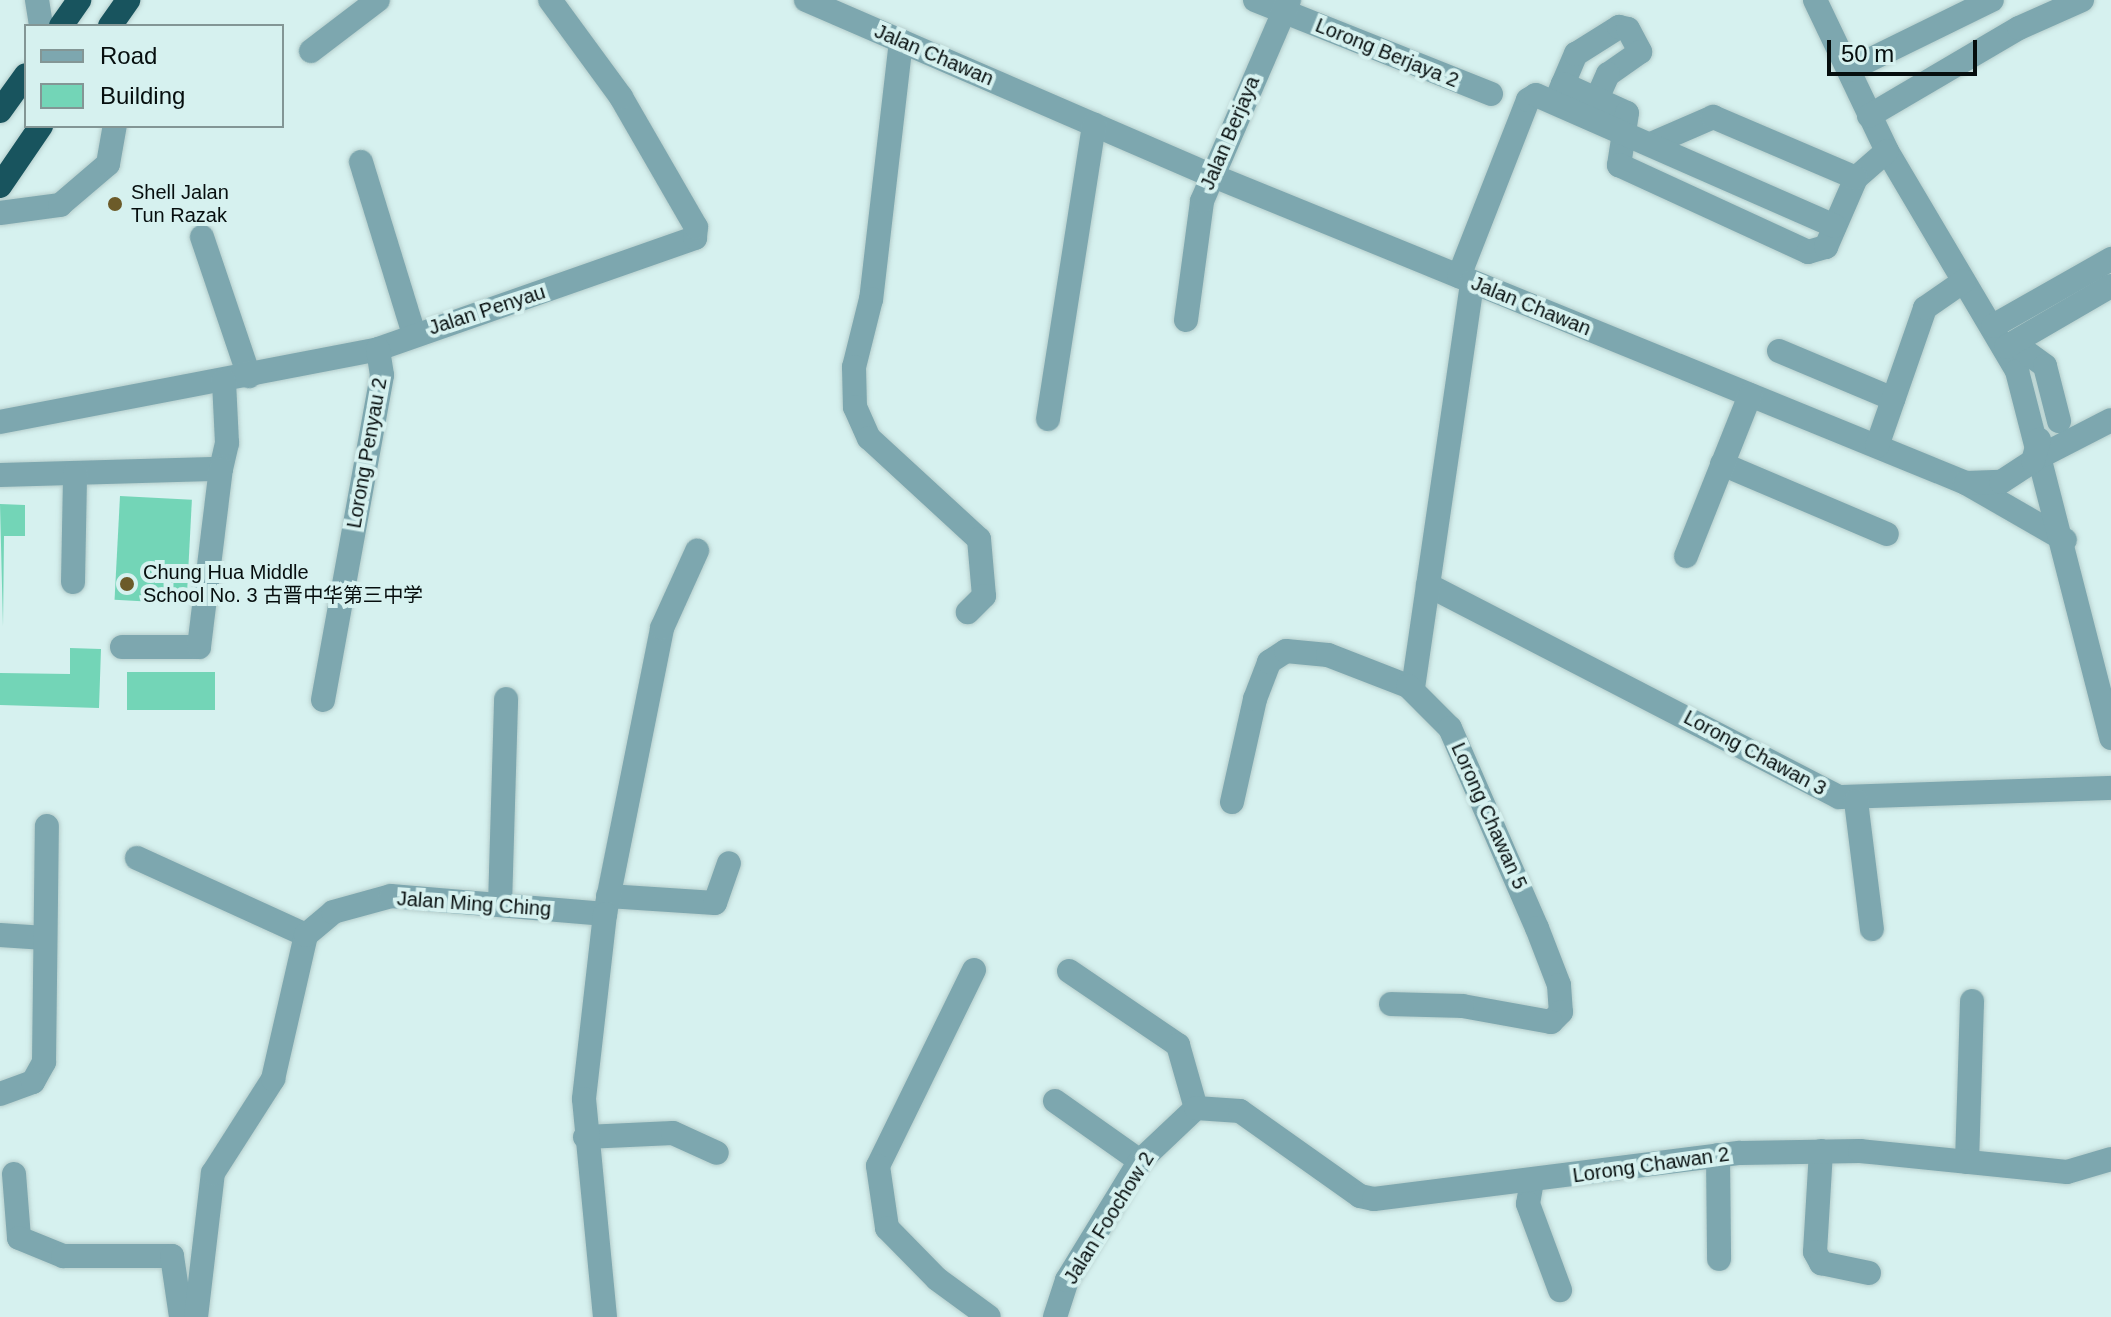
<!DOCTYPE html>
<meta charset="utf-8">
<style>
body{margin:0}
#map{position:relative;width:2111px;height:1317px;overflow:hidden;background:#d6f1ef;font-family:Helvetica,"Noto Sans SC",sans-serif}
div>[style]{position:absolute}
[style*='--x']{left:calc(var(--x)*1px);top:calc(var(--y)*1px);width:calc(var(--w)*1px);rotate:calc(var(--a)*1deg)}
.building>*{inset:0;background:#73d5b7;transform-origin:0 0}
.roads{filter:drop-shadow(0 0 2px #b5cdcb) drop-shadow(0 0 2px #b5cdcb)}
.minor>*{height:24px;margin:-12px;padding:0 12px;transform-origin:12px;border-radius:12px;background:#7da7af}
.highway>*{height:24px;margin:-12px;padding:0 12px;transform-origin:12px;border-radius:12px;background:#18545e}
.dots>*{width:22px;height:22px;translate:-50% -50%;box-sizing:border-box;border:4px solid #d6f1ef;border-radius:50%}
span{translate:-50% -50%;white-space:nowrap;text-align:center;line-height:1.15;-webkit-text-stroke:8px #d6f1ef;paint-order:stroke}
.street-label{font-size:20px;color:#060e0e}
.poi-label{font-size:20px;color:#060e0e}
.left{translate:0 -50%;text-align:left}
.legend{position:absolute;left:24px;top:24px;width:260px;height:104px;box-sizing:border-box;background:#d6f1ef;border:2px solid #839695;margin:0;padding:10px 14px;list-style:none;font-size:24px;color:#060e0e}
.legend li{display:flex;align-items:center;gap:16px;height:40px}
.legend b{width:40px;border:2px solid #839695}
.scale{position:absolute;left:1827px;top:40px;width:150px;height:36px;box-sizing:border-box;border:4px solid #060e0e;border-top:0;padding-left:10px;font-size:24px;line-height:28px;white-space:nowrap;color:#060e0e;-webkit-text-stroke:6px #d6f1ef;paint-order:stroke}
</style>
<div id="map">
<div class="building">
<i style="left:120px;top:496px;width:72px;height:104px;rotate:3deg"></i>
<i style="clip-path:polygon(0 504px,25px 505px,25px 536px,4px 536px,3px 627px)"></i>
<i style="clip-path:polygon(70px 648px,101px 649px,99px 708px,0 705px,0 673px,70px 674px)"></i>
<i style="left:215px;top:672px;width:38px;height:88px;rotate:90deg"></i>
</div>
<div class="roads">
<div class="minor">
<i style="--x:37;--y:0;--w:26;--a:81"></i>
<i style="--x:806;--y:0;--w:441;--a:23.4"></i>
<i style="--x:1211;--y:175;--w:815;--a:22.19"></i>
<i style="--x:1966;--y:483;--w:114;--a:29.9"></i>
<i style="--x:1255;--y:0;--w:254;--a:21.7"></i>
<i style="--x:1815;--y:0;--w:167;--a:64.5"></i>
<i style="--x:1887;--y:151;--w:256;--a:59.4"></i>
<i style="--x:2017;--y:371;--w:379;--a:75.6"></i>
<i style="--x:901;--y:41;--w:260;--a:96.6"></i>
<i style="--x:871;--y:299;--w:70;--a:104"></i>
<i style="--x:854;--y:367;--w:40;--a:88.6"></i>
<i style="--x:855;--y:407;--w:34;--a:66"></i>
<i style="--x:869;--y:438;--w:149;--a:42.6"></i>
<i style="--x:979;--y:539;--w:57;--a:85"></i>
<i style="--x:984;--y:596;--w:23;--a:135"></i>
<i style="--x:311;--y:51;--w:84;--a:-37.3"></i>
<i style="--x:1849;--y:70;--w:159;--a:-26.1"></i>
<i style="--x:1563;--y:84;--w:33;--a:-67"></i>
<i style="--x:1576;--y:54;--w:51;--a:-32.1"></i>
<i style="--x:1619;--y:27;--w:9;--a:13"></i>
<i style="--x:1628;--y:29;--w:26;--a:62"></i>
<i style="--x:1640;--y:52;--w:39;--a:145"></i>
<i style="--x:1608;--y:74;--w:27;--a:114"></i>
<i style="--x:1556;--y:101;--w:18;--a:-68"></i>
<i style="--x:1563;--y:84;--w:70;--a:24.4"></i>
<i style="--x:1627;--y:113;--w:53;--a:98.7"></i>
<i style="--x:1619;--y:165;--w:208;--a:24.7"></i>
<i style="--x:1808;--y:252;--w:19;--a:-16"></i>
<i style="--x:1826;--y:247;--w:75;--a:-66.5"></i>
<i style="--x:1856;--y:178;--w:41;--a:-41.1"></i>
<i style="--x:1869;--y:116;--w:174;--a:-30.4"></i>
<i style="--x:2019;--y:28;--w:69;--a:-24"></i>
<i style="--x:1651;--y:144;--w:68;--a:-23.5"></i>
<i style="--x:1713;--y:117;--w:155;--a:23.1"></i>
<i style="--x:361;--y:162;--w:180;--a:72.9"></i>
<i style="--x:0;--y:213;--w:61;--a:-7.6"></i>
<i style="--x:60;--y:205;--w:63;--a:-40.5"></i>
<i style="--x:108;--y:164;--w:39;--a:-80"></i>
<i style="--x:202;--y:237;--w:147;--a:71.3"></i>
<i style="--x:1459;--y:276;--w:189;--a:-68.6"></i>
<i style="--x:1528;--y:100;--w:9;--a:-32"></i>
<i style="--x:1536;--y:95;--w:326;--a:23.7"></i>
<i style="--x:1186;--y:320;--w:120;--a:-82.3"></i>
<i style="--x:1202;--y:201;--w:219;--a:-66.6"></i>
<i style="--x:1993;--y:326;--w:136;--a:-29.6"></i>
<i style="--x:2015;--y:344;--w:37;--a:36"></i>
<i style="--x:2045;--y:366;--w:57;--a:75.7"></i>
<i style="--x:2006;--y:347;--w:121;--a:-30.2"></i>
<i style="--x:1779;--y:351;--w:124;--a:22.8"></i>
<i style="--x:1048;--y:419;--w:298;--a:-81.1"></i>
<i style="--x:0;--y:422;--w:385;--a:-10.9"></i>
<i style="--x:378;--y:349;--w:336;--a:-19.3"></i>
<i style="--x:695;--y:238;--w:11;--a:-85"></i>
<i style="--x:696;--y:227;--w:150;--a:-120"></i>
<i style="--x:621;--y:97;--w:120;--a:-126.2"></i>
<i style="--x:1877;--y:446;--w:146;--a:-70.8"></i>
<i style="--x:1925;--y:308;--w:47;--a:-34.7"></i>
<i style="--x:2043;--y:455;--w:76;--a:-27.2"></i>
<i style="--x:1722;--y:464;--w:179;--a:23"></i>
<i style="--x:0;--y:475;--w:221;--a:-1.6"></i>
<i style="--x:221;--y:469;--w:27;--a:-77"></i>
<i style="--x:227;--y:443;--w:62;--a:-92.8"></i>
<i style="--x:1966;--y:483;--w:35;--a:-2"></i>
<i style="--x:2001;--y:482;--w:38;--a:-33"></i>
<i style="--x:2033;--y:461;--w:22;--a:-74"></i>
<i style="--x:1686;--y:556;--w:173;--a:-68.3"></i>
<i style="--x:73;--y:582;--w:109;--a:-88.9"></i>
<i style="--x:1428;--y:585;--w:462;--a:27.3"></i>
<i style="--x:1839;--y:797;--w:272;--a:-1.9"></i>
<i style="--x:122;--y:647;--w:77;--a:0"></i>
<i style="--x:199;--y:647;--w:179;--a:-83"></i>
<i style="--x:1413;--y:688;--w:410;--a:-81.7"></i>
<i style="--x:323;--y:700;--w:330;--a:-79.7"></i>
<i style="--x:382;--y:375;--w:26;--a:-99"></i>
<i style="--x:1856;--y:801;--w:129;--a:82.9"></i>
<i style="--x:1232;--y:802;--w:106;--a:-77.4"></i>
<i style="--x:1255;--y:699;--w:40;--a:-69"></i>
<i style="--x:1269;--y:662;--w:20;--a:-33"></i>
<i style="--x:1286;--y:651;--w:42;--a:5.4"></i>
<i style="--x:1328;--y:655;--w:86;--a:21.2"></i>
<i style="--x:1408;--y:686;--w:59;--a:45"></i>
<i style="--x:1450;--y:728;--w:218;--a:66.5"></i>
<i style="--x:1537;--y:928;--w:61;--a:68.9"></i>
<i style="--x:1559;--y:985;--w:27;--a:86"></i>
<i style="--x:1561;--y:1012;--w:14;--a:135"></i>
<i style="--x:1551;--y:1022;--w:90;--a:-169.8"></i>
<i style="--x:1462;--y:1006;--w:71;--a:-178.4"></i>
<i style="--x:137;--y:858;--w:186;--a:24.5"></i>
<i style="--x:608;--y:896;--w:107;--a:3.7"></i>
<i style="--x:715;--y:903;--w:42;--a:-70.7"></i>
<i style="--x:500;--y:905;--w:206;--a:-88.3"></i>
<i style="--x:605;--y:914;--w:292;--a:-78.7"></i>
<i style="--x:662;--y:628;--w:85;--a:-65.6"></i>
<i style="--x:0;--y:935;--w:45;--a:3.8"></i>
<i style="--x:974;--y:970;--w:218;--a:116.1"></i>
<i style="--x:878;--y:1166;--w:63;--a:81.7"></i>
<i style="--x:887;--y:1228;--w:71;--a:45.6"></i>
<i style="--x:937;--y:1279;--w:64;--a:36.2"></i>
<i style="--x:1069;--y:971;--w:132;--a:34.2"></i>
<i style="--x:1178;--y:1045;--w:66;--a:74.1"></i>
<i style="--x:0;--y:1094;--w:35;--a:-20"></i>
<i style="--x:33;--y:1082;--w:23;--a:-61"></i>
<i style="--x:44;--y:1062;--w:236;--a:-89.3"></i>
<i style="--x:1055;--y:1101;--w:104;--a:35.2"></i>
<i style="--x:585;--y:1137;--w:88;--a:-2.6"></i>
<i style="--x:673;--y:1133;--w:48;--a:24.4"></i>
<i style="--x:1821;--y:1151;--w:101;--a:93.4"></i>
<i style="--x:1815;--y:1252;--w:13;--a:61"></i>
<i style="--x:1821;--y:1263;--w:49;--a:11.8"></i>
<i style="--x:1718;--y:1155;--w:104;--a:89.4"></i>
<i style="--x:1967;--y:1162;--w:161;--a:-88.2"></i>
<i style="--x:14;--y:1174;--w:64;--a:85.5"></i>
<i style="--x:19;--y:1238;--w:48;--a:22.2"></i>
<i style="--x:63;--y:1256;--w:109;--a:0"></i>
<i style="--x:172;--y:1256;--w:62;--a:81.6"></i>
<i style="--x:1532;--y:1181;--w:23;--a:100"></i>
<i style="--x:1528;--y:1204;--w:92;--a:69.6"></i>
<i style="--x:196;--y:1317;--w:145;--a:-83.3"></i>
<i style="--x:213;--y:1173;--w:112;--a:-57.4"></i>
<i style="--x:273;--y:1079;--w:148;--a:-77.1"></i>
<i style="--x:306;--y:935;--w:35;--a:-40"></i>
<i style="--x:333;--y:912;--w:60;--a:-15.4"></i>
<i style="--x:391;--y:896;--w:215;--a:4.8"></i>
<i style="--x:605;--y:914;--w:186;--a:96.5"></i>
<i style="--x:584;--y:1099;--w:219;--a:84.5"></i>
<i style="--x:1055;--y:1317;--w:39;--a:-72"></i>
<i style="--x:1067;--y:1280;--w:140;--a:-58.5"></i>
<i style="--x:1140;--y:1161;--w:77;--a:-43.4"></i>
<i style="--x:1196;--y:1108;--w:44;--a:3.9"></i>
<i style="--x:1240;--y:1111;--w:147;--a:35.3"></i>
<i style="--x:1360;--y:1196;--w:14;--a:12"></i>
<i style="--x:1374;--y:1199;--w:369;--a:-7.2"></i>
<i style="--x:1740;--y:1153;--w:120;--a:-1"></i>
<i style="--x:1860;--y:1151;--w:208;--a:5.8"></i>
<i style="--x:2067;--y:1172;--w:46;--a:-16.5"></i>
</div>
<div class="highway">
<i style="--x:61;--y:26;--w:32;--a:-55"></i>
<i style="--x:110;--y:26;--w:32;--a:-55"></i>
<i style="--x:0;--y:111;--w:44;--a:-54.2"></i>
<i style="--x:0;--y:186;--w:73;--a:-55.7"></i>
</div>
</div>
<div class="dots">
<i style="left:115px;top:204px;background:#6c5b29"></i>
<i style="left:127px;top:584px;background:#6c5b29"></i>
</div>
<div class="street-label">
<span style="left:1387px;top:53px;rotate:22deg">Lorong Berjaya 2</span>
<span style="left:934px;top:55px;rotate:23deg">Jalan Chawan</span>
<span style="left:1230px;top:133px;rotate:-67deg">Jalan Berjaya</span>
<span style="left:1531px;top:306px;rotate:22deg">Jalan Chawan</span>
<span style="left:487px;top:310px;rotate:-18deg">Jalan Penyau</span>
<span style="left:367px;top:453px;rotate:-80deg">Lorong Penyau 2</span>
<span style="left:1755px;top:753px;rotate:28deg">Lorong Chawan 3</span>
<span style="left:1489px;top:816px;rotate:66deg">Lorong Chawan 5</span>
<span style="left:474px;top:904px;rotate:4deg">Jalan Ming Ching</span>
<span style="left:1651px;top:1165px;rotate:-8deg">Lorong Chawan 2</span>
<span style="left:1109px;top:1218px;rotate:-58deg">Jalan Foochow 2</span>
</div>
<div class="poi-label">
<span class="left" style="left:131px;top:204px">Shell Jalan<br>Tun Razak</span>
<span class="left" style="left:143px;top:584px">Chung Hua Middle<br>School No. 3 古晋中华第三中学</span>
</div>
<ul class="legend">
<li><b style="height:10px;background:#7da7af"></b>Road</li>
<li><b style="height:22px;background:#73d5b7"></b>Building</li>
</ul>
<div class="scale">50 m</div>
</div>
